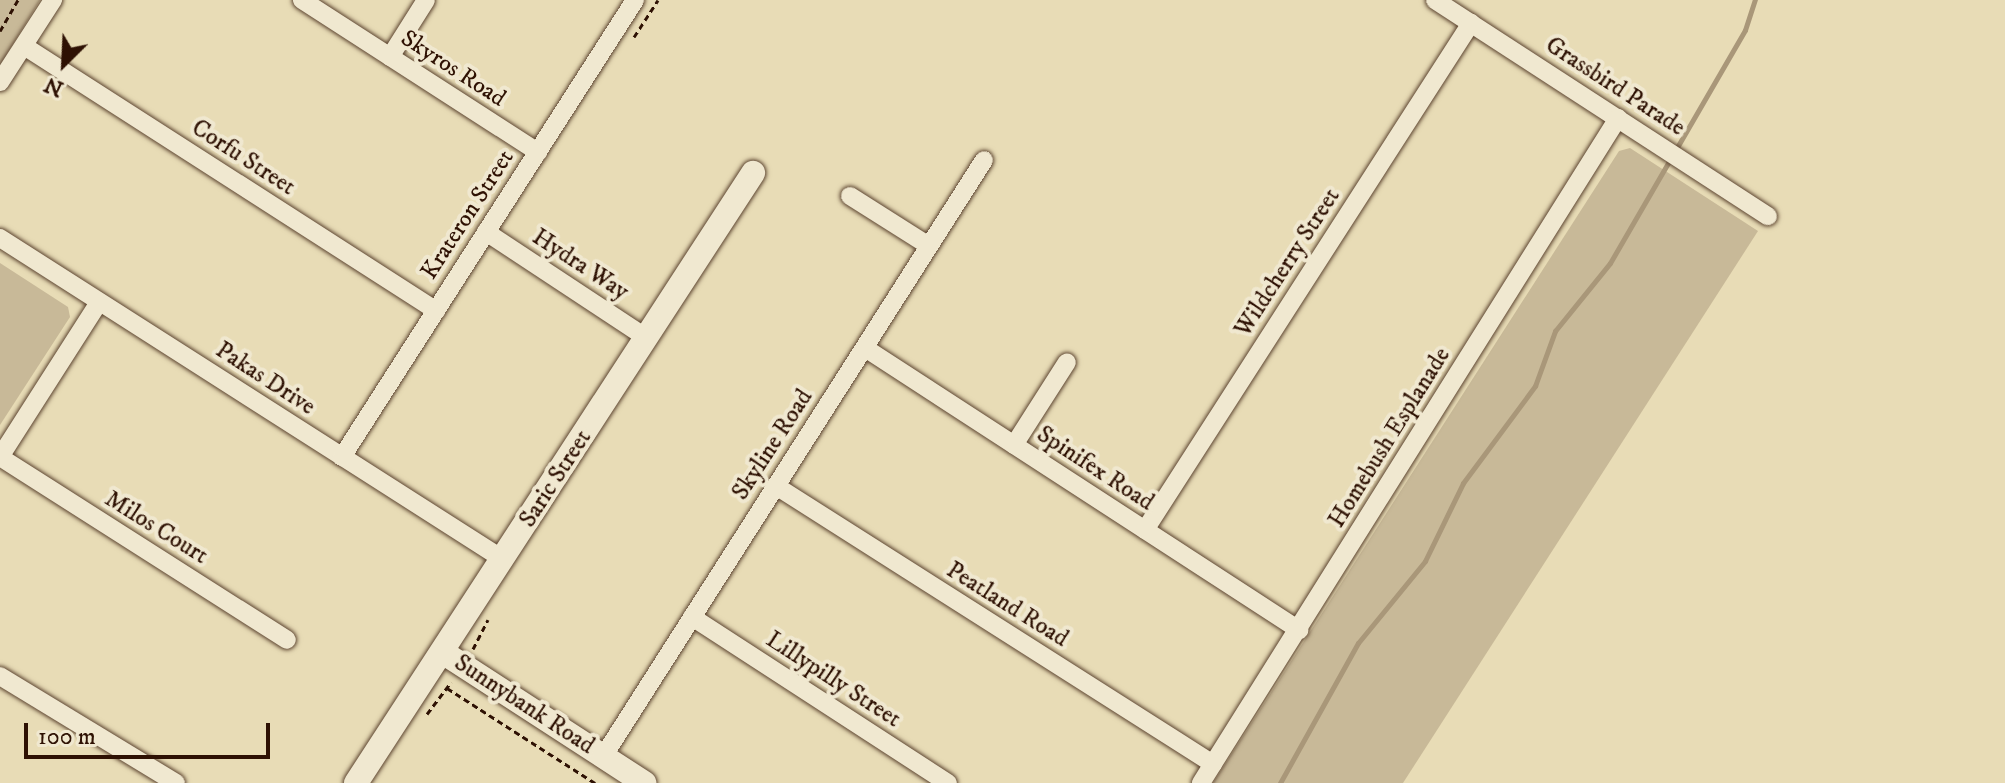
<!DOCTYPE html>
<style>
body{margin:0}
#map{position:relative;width:2005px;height:783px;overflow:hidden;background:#e8dcb6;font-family:"IM FELL DW Pica",serif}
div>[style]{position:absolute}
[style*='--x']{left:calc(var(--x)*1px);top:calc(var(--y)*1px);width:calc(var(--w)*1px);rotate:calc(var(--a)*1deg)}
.green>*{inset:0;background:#c8b998}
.stream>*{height:5px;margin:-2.5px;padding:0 2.5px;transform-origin:2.5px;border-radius:2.5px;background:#a99779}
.path>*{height:3px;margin-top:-1.5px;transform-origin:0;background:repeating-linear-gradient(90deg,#2e1103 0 6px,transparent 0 10px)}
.roads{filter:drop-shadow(0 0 2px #5c4430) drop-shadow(0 0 2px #5c4430)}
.minor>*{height:18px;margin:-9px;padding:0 9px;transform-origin:9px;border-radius:9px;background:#f0e8d0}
.tertiary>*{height:24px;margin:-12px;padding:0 12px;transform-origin:12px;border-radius:12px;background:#f0e8d0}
span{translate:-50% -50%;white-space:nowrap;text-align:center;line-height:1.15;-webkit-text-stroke:8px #f0e8d0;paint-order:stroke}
.street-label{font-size:24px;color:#2e1103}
.north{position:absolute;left:24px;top:24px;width:80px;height:80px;-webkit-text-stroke:6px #f0e8d0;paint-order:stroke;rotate:204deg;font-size:22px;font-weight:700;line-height:32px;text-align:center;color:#2e1103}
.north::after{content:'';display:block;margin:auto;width:28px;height:36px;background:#2e1103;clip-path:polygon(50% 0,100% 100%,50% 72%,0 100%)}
.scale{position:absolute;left:24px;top:723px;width:246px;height:36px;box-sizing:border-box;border:4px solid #2e1103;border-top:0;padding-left:10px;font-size:24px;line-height:28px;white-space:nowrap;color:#2e1103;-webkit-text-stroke:6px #f0e8d0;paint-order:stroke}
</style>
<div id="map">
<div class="green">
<i style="clip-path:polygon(0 0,40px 0,0 65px)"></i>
<i style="clip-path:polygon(1630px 148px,1758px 231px,1403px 783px,1213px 783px,1619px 151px)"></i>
<i style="clip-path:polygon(0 263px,68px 307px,70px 317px,0 425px)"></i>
</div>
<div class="stream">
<i style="--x:1280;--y:783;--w:160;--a:-60.9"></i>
<i style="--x:1358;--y:643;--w:106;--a:-50.7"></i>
<i style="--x:1425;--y:561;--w:87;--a:-64"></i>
<i style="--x:1463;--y:483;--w:121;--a:-53.4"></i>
<i style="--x:1535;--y:386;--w:59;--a:-70"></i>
<i style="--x:1555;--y:331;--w:87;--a:-51"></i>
<i style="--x:1610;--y:263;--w:269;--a:-59.9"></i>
<i style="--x:1745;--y:30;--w:32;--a:-72"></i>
</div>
<div class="path">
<i style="--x:0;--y:31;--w:36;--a:-60"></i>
<i style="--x:634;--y:37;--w:44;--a:-57"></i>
<i style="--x:473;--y:649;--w:33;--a:-63"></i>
<i style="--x:447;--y:688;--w:176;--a:32.7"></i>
<i style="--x:427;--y:714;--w:40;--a:-53"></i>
</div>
<div class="roads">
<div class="minor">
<i style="--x:302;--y:0;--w:281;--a:32.8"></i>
<i style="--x:1435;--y:0;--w:397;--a:33"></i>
<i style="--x:24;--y:46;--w:490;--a:32.7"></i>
<i style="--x:390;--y:57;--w:67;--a:-57.7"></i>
<i style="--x:0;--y:82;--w:98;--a:-57.1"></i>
<i style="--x:850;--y:196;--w:93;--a:32.3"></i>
<i style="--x:486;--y:232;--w:193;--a:33.4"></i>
<i style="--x:0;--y:238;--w:598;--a:32.57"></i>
<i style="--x:865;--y:348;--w:518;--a:33.01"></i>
<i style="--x:1014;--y:445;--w:98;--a:-57.4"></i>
<i style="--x:0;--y:457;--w:340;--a:32.5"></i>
<i style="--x:0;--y:457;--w:184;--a:-57.4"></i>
<i style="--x:342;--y:457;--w:543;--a:-57.33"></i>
<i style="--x:776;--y:486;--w:518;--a:32.46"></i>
<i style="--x:1145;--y:530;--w:603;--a:-57.26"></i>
<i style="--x:692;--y:617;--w:305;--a:33"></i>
<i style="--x:0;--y:676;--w:206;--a:31.3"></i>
<i style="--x:603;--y:757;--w:708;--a:-57.45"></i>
<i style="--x:1201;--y:783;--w:785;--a:-57.91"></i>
</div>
<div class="tertiary">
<i style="--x:444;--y:653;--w:239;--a:33"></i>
<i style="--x:356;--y:783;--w:728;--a:-56.94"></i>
</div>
</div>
<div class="street-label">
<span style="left:453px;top:69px;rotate:33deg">Skyros Road</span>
<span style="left:1615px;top:87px;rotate:33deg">Grassbird Parade</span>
<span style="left:243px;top:158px;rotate:33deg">Corfu Street</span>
<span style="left:468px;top:215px;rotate:-57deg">Krateron Street</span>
<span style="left:1288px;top:263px;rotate:-57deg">Wildcherry Street</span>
<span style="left:580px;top:265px;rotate:33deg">Hydra Way</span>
<span style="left:265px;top:379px;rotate:33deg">Pakas Drive</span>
<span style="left:1390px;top:438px;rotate:-58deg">Homebush Esplanade</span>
<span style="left:773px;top:445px;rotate:-57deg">Skyline Road</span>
<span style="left:1095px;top:469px;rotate:33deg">Spinifex Road</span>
<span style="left:556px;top:479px;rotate:-57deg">Saric Street</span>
<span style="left:156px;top:528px;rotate:32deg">Milos Court</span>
<span style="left:1007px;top:605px;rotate:32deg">Peatland Road</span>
<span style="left:833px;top:680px;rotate:33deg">Lillypilly Street</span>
<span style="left:524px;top:705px;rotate:33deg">Sunnybank Road</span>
</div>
<div class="north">N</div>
<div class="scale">100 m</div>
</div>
